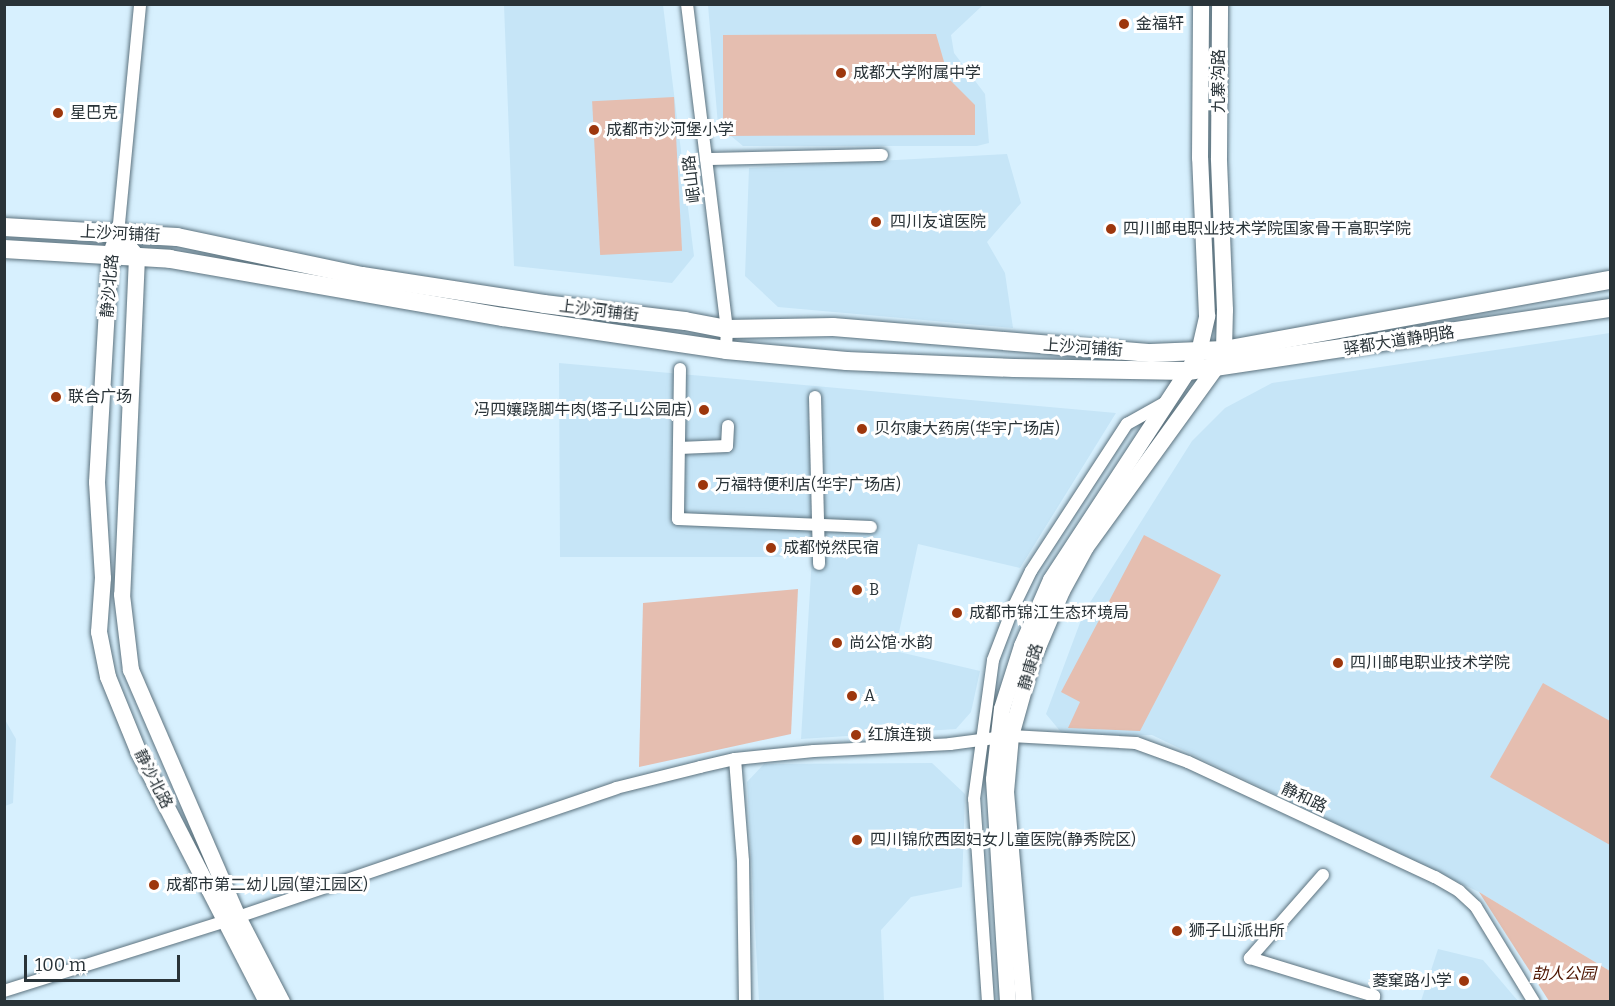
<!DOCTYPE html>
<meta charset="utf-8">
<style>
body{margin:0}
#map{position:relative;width:1615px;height:1006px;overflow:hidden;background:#d7f0fe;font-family:Bitter,"Noto Sans SC",serif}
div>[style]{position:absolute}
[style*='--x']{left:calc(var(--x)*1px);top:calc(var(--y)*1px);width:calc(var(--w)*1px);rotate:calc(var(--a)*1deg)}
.built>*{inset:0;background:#c6e5f7}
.green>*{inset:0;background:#e5beb0;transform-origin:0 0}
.roads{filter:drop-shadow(0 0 2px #5c727e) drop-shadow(0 0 2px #5c727e)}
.street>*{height:12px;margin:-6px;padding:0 6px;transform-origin:6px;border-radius:6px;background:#fff}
.secondary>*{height:16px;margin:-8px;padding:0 8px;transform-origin:8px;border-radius:8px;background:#fff}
.primary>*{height:18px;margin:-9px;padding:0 9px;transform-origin:9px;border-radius:9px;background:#fff}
.dots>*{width:16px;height:16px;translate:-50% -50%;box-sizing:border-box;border:3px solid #fff;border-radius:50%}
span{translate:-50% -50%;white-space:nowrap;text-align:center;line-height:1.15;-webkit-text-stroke:6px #fff;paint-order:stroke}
.poi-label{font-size:16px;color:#293338}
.left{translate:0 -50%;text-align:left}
.right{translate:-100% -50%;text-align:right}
.street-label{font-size:16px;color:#293338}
.park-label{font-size:16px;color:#4e1602;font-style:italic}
.frame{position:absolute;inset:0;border:6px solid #293338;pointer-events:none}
.scale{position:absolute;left:24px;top:955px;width:156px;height:27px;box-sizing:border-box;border:3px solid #293338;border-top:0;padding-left:8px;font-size:18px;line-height:21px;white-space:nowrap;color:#293338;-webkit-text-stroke:4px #fff;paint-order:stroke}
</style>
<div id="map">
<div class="built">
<i style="clip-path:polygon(504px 5px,663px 5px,694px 256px,672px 283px,514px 266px)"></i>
<i style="clip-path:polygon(708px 5px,983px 5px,951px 35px,954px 53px,985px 94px,989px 143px,977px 146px,743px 146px,718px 125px)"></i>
<i style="clip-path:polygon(1007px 154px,1021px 203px,987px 242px,1005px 273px,1013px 328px,778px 307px,745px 276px,749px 168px)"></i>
<i style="clip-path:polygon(1610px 333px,1610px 971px,1479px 892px,1152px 735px,1065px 737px,1046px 714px,1084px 612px,1192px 441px,1225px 408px,1272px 383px)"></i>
<i style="clip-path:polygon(559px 363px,1116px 413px,1020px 568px,918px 544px,895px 651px,980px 671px,971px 712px,956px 729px,801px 739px,812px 557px,560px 557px)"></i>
<i style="clip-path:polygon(4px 718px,16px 739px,13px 803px,5px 806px)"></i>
<i style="clip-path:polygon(932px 763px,965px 794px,962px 887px,911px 897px,881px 930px,884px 1001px,759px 1001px,747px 782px,764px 764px)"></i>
<i style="clip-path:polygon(1438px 949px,1483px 960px,1518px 1001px,1421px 1001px)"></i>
</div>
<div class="green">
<i style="clip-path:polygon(936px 34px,949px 79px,975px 105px,975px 135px,723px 136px,723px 35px)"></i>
<i style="left:674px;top:97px;width:154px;height:82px;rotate:87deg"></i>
<i style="clip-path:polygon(1144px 535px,1221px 575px,1140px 731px,1068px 728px,1080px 702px,1061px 692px)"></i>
<i style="clip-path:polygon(798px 589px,791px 734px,639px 767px,643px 603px)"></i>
<i style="clip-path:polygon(1543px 683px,1610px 721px,1610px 845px,1490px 777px)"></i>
<i style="clip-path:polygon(1479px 892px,1610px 971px,1610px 1001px,1549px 1001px)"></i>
</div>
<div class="roads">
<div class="street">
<i style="--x:687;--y:4;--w:327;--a:83"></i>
<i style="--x:727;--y:329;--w:21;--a:93"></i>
<i style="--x:706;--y:159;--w:176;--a:-1.3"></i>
<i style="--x:118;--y:234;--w:231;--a:-84.5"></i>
<i style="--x:680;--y:369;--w:150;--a:90.8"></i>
<i style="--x:678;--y:519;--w:193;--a:2.4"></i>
<i style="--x:815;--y:397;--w:167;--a:88.6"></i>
<i style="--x:679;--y:448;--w:48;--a:-2.4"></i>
<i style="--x:727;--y:446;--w:20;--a:-87"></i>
<i style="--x:735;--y:759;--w:102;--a:85.5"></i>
<i style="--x:743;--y:861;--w:141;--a:89.2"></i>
<i style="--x:1323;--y:875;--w:111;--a:131.3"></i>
<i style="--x:1250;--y:958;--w:130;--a:17"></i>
<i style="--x:1374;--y:996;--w:6;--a:99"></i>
<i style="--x:4;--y:991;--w:245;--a:-17.5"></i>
<i style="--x:238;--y:917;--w:399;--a:-18.8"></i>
<i style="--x:616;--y:788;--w:87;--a:-14"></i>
<i style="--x:700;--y:767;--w:36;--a:-13"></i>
<i style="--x:735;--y:759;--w:79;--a:-5.8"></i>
<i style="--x:814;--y:751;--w:136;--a:-2.9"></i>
<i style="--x:950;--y:744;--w:62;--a:-7.5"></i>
<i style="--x:1011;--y:736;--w:125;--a:3.2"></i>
<i style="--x:1136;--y:743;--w:55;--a:20.1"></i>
<i style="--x:1188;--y:762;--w:272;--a:25"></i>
<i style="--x:1435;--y:877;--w:28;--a:30"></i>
<i style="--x:1459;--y:891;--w:23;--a:43"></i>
<i style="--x:1476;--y:907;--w:111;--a:58.6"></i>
<i style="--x:988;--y:1002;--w:203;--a:-93.9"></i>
<i style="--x:974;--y:799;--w:140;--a:-82.2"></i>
<i style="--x:993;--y:660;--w:56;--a:-69"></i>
<i style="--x:1013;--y:608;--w:41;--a:-64.1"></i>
<i style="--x:1031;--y:571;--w:176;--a:-56.9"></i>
<i style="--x:1127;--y:424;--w:47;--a:-29.3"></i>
</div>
<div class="secondary">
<i style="--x:267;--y:1002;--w:280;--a:-117.2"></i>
<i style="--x:139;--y:753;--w:82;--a:-112.2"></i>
<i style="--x:108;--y:677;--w:46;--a:-101.3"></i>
<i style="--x:99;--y:632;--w:54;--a:-85.8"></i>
<i style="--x:103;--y:578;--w:96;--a:-93.6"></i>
<i style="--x:97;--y:482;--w:226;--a:-86.7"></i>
<i style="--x:110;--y:256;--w:23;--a:-70"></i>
<i style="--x:118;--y:234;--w:30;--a:50"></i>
<i style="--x:137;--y:257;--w:338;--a:92.5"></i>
<i style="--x:122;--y:595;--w:76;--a:83.2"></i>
<i style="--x:131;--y:670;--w:269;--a:66.6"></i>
<i style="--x:238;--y:917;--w:96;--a:62.6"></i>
<i style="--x:1008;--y:1002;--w:223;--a:-93.6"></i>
<i style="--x:994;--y:779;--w:70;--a:-83.5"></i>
<i style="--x:1002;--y:709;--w:66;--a:-72.4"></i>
<i style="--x:1022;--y:646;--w:72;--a:-66.3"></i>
<i style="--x:1051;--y:580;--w:250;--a:-56.8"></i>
<i style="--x:1188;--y:371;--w:22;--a:-60"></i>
<i style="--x:1199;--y:352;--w:37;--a:-77"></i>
<i style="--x:1207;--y:316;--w:158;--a:-92.5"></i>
<i style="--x:1200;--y:158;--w:154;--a:-89.6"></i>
<i style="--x:1024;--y:1002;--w:211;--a:-94.9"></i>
<i style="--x:1006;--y:792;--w:56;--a:-84.9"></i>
<i style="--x:1011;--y:736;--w:78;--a:-74.4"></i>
<i style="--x:1032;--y:661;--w:76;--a:-66.8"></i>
<i style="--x:1062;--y:591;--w:50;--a:-61.4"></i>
<i style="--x:1086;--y:547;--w:220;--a:-54.1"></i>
<i style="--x:1215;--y:369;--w:21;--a:-65"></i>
<i style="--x:1224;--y:350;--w:40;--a:-88.6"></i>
<i style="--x:1225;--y:310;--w:152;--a:-92.3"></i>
<i style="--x:1219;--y:158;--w:154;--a:-89.6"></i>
</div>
<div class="primary">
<i style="--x:4;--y:227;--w:173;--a:3.3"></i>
<i style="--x:177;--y:237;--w:189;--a:11.9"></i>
<i style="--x:362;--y:276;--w:184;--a:8.7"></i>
<i style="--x:544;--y:304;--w:142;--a:6.9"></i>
<i style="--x:685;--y:321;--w:43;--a:10.8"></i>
<i style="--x:727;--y:329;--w:106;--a:-1.1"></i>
<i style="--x:833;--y:327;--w:319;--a:4.7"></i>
<i style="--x:1151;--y:353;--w:73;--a:-2.4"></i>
<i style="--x:1224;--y:350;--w:392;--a:-10.3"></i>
<i style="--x:4;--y:249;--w:166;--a:3.4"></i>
<i style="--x:170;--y:259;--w:338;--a:9.9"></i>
<i style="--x:503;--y:317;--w:225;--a:8.4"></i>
<i style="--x:726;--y:350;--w:121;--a:5.2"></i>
<i style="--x:846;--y:361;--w:168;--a:2.4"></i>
<i style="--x:1014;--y:368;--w:174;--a:1"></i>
<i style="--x:1188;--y:371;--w:427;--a:-8.5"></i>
</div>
</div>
<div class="dots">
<i style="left:1124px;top:24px;background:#9d370d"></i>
<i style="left:841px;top:73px;background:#9d370d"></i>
<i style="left:58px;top:113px;background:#9d370d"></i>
<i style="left:594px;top:130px;background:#9d370d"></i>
<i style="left:876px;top:222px;background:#9d370d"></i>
<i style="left:1111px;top:229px;background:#9d370d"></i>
<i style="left:56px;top:397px;background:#9d370d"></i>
<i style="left:704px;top:410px;background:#9d370d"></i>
<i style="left:862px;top:429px;background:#9d370d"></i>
<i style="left:703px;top:485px;background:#9d370d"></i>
<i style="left:771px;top:548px;background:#9d370d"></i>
<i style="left:857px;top:590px;background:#9d370d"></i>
<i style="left:957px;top:613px;background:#9d370d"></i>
<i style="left:837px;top:643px;background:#9d370d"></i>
<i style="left:1338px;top:663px;background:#9d370d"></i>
<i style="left:852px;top:696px;background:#9d370d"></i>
<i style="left:856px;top:735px;background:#9d370d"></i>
<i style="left:857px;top:840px;background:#9d370d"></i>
<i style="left:154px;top:885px;background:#9d370d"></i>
<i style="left:1177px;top:931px;background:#9d370d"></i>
<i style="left:1464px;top:981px;background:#9d370d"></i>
</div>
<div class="poi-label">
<span class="left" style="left:1136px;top:24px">金福轩</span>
<span class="left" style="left:853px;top:73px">成都大学附属中学</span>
<span class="left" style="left:70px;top:113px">星巴克</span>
<span class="left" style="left:606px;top:130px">成都市沙河堡小学</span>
<span class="left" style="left:890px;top:222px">四川友谊医院</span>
<span class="left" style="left:1123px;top:229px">四川邮电职业技术学院国家骨干高职学院</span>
<span class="left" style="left:68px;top:397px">联合广场</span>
<span class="right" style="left:692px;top:410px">冯四孃跷脚牛肉(塔子山公园店)</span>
<span class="left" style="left:874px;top:429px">贝尔康大药房(华宇广场店)</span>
<span class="left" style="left:715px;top:485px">万福特便利店(华宇广场店)</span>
<span class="left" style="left:783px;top:548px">成都悦然民宿</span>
<span class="left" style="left:869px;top:590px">B</span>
<span class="left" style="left:969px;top:613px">成都市锦江生态环境局</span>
<span class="left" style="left:849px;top:643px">尚公馆·水韵</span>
<span class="left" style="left:1350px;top:663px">四川邮电职业技术学院</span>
<span class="left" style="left:864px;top:696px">A</span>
<span class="left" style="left:868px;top:735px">红旗连锁</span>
<span class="left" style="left:870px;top:840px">四川锦欣西囡妇女儿童医院(静秀院区)</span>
<span class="left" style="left:166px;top:885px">成都市第二幼儿园(望江园区)</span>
<span class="left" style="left:1189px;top:931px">狮子山派出所</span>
<span class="right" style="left:1452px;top:981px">菱窠路小学</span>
</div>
<div class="street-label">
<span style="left:1219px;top:81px;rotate:-90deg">九寨沟路</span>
<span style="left:692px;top:179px;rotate:-97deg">岷山路</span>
<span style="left:120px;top:234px;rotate:3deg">上沙河铺街</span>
<span style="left:110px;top:286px;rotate:-85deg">静沙北路</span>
<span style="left:599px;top:311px;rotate:7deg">上沙河铺街</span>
<span style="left:1399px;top:341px;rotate:-9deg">驿都大道静明路</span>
<span style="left:1083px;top:348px;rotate:4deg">上沙河铺街</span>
<span style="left:1031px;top:667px;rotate:-73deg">静康路</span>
<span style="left:153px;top:779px;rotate:63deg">静沙北路</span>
<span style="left:1304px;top:798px;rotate:25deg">静和路</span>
</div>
<div class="park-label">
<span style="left:1564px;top:974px">劼人公园</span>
</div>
<div class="frame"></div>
<div class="scale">100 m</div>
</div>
